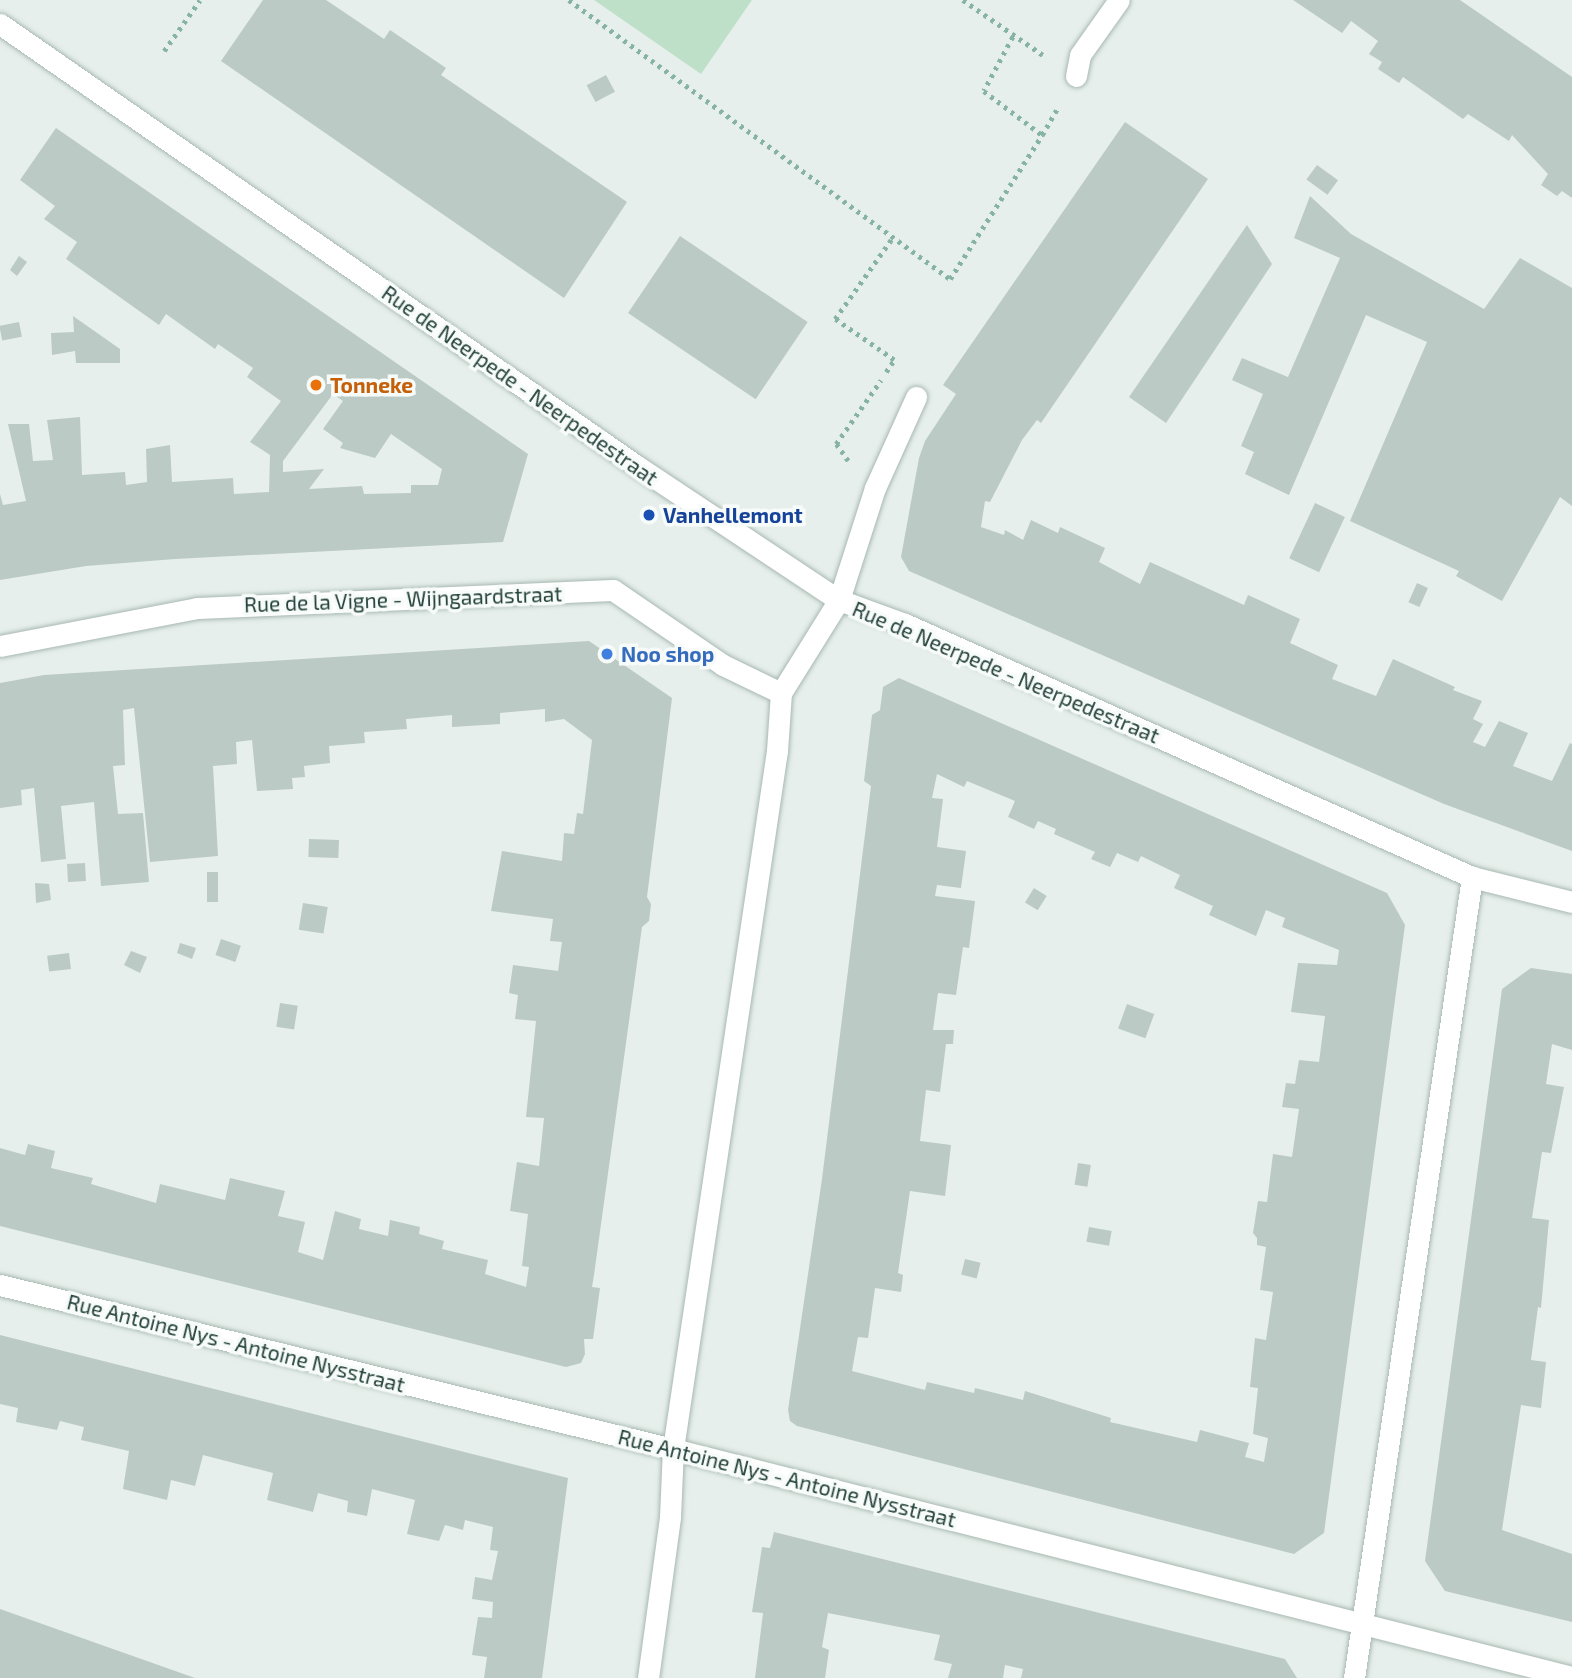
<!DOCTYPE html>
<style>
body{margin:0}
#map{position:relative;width:1572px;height:1678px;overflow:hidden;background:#e6efeb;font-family:"Exo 2",sans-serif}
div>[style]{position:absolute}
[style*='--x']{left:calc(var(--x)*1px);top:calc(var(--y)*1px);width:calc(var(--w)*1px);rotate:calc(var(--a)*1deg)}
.green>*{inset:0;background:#bfe0c8}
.building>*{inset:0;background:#bbcac4;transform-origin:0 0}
.path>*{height:4.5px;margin-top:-2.25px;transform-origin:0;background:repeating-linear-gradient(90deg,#86b3a5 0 3.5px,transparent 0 8.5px)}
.roads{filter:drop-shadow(0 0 2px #a8b8b2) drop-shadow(0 0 2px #a8b8b2)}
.minor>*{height:21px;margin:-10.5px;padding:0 10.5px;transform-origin:10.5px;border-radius:10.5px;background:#fff}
.dots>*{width:19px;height:19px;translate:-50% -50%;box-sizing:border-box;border:4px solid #f7fbf9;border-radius:50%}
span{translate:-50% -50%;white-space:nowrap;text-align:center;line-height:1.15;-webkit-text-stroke:7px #f7fbf9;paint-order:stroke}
.food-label{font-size:21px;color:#c56008;font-weight:700}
.left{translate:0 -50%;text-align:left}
.street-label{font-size:21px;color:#24423a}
.transit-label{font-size:21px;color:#164399;font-weight:700}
.shop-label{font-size:21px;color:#366cbe;font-weight:700}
</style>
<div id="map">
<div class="green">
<i style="clip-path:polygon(594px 0,752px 0,701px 74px)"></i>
</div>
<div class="building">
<i style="clip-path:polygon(263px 0,326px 0,384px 39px,390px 30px,446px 68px,441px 75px,627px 202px,564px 298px,221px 61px)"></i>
<i style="clip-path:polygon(1293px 0,1460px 0,1572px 77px,1572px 198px,1562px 191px,1557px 196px,1541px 185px,1548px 174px,1512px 135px,1509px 141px,1468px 114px,1463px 119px,1403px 77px,1399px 83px,1378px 69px,1382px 62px,1369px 54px,1378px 41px,1351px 21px,1342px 33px)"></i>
<i style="left:606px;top:75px;width:19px;height:22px;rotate:62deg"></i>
<i style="clip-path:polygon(1125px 122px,1208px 179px,1041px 423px,1037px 420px,1022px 440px,990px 502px,985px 501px,981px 527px,1004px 535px,1005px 530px,1023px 540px,1031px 520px,1058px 533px,1060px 527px,1105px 548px,1099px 562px,1140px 584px,1150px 562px,1244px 605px,1248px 595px,1300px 619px,1290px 643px,1338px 665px,1332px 679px,1376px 696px,1393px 659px,1455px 687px,1453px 690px,1482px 701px,1473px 719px,1483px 724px,1473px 742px,1485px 747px,1499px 721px,1528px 733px,1513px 766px,1552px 781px,1570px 743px,1572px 744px,1572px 851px,1444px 804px,909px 571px,901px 557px,919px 458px,925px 441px,956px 394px,943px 385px)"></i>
<i style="clip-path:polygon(evenodd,56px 128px,528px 454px,503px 542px,175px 559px,86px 566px,0 580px,0 494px,3px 505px,26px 501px,8px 424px,29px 424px,33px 461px,53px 460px,47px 420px,80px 417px,82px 475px,125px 472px,126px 485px,147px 482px,146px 449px,170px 445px,172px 482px,233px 478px,234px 494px,269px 492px,270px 455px,250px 442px,281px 401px,247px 377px,253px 368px,218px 344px,215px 349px,166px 314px,159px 325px,66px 259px,77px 242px,44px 219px,55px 206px,20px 180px,56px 128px,333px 394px,343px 401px,323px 429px,343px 443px,340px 448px,375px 458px,391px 434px,442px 469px,438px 485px,411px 485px,411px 493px,364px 494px,362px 486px,309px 489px,324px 469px,283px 472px,283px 461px,333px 394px)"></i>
<i style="left:1317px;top:165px;width:26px;height:18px;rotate:36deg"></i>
<i style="clip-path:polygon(1310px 196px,1351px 234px,1484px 309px,1520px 258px,1572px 288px,1572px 506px,1560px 497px,1502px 601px,1456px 576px,1459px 571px,1350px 521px,1427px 342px,1366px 315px,1289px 495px,1245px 474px,1254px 452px,1241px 446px,1263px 394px,1232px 380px,1242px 358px,1288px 377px,1340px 258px,1294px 238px)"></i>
<i style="clip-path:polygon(1247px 225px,1272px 264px,1166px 423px,1129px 397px)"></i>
<i style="left:680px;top:236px;width:154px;height:93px;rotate:34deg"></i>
<i style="clip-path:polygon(19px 256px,27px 262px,17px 276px,10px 270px)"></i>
<i style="clip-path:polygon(73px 316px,120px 349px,120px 363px,76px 363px,75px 351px,52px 355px,51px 333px,74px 332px)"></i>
<i style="left:19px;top:322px;width:15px;height:20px;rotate:79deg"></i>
<i style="left:1315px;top:503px;width:33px;height:61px;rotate:25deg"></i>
<i style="left:1417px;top:583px;width:12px;height:21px;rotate:24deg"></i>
<i style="clip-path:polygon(589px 641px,672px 698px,647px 897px,651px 904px,649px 921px,642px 927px,594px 1275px,592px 1287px,600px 1288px,593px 1339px,584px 1339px,585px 1354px,581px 1363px,566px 1367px,0 1226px,0 1148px,25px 1155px,28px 1144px,55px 1151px,51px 1168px,93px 1178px,91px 1184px,156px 1203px,160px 1184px,225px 1200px,230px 1178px,285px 1191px,278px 1216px,305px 1222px,298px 1252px,323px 1260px,335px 1211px,361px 1219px,359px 1229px,388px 1236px,390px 1220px,420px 1227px,419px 1234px,444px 1241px,442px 1249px,488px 1260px,485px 1274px,526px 1287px,529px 1267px,522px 1266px,528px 1214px,510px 1211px,517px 1162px,539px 1166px,544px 1118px,526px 1117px,536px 1021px,515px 1019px,518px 995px,509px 993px,513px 965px,558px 971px,562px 942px,550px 941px,553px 919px,491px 911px,502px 851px,562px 861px,564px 833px,574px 834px,577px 813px,583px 814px,592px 740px,564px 719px,545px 722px,545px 709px,500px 713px,500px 724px,452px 727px,452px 715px,406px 719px,407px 729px,364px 732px,365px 743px,329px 746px,330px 763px,304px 766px,305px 777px,292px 778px,293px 789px,257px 791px,252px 740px,236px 742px,237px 764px,213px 766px,218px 856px,150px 862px,134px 708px,123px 710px,125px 765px,113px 766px,118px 814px,143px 813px,149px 882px,101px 886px,94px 802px,61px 806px,66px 859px,41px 862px,34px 788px,21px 790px,22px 805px,0 808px,0 683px,44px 675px)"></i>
<i style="clip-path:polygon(evenodd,899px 678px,1387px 893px,1405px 925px,1324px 1533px,1294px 1554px,797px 1426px,790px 1421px,788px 1410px,822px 1179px,871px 786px,864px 781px,872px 715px,880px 710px,883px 687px,899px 678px,937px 774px,964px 787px,967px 781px,1015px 801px,1008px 817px,1034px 829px,1038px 821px,1056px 829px,1054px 834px,1095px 852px,1091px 859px,1110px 867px,1117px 853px,1138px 862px,1141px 856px,1180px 875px,1174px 888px,1213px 906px,1209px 915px,1256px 936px,1266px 910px,1285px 918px,1282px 927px,1339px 950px,1337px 965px,1298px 963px,1291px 1012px,1325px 1016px,1319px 1062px,1299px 1060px,1295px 1084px,1286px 1083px,1282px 1107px,1299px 1109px,1292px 1157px,1273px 1154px,1267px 1202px,1258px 1201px,1253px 1233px,1257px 1238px,1257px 1245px,1266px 1247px,1260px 1290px,1273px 1292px,1266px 1340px,1255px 1338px,1250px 1387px,1258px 1388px,1253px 1434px,1268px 1438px,1264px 1462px,1245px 1457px,1249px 1443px,1200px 1430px,1197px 1442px,1110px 1422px,1111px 1418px,1025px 1391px,1023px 1400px,975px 1388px,974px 1393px,927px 1382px,925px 1390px,852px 1371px,858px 1337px,868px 1338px,875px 1288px,901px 1292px,903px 1275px,898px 1273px,910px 1191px,945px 1196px,951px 1145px,920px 1141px,926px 1090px,940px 1092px,946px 1044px,953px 1044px,954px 1030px,933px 1030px,938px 993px,956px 995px,963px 947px,969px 948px,975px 901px,935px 896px,937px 885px,961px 888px,966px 851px,937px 847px,943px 799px,932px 798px,937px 774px)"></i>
<i style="left:309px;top:839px;width:30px;height:18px;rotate:2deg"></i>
<i style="left:85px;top:863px;width:18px;height:18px;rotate:87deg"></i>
<i style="left:207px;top:872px;width:11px;height:30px"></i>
<i style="clip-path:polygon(35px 883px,49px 884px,51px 900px,36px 903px)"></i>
<i style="left:1034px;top:888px;width:15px;height:17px;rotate:32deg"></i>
<i style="left:303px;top:903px;width:25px;height:27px;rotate:9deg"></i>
<i style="left:221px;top:939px;width:21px;height:17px;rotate:19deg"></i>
<i style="clip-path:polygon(180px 943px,196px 948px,192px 959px,177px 953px)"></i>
<i style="clip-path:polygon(131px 951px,147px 957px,140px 973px,124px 965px)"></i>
<i style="left:69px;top:953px;width:16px;height:22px;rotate:83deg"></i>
<i style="clip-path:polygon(1531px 968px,1572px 974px,1572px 1050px,1552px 1044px,1546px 1084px,1564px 1087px,1551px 1153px,1542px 1152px,1532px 1218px,1549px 1220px,1541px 1308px,1538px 1307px,1531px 1360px,1546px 1362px,1541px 1408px,1521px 1405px,1502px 1530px,1572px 1554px,1572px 1622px,1445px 1591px,1425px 1561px,1502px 989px)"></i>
<i style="left:280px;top:1003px;width:18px;height:24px;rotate:9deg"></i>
<i style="left:1127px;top:1004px;width:29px;height:26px;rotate:20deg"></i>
<i style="left:1078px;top:1163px;width:13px;height:22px;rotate:9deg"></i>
<i style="left:1089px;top:1227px;width:23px;height:15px;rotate:10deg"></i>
<i style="left:965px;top:1259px;width:16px;height:16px;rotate:14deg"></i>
<i style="clip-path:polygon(0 1335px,568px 1478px,542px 1678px,484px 1678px,487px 1657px,472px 1655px,478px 1617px,492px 1618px,493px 1602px,472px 1599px,475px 1577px,492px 1580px,498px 1551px,490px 1550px,493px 1527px,465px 1520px,463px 1530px,445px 1525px,439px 1541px,407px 1534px,415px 1500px,372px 1489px,367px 1516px,347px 1512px,348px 1501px,318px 1493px,313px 1512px,267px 1500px,273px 1473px,203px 1455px,195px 1486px,171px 1480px,167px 1500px,123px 1489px,129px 1451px,81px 1440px,84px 1427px,60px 1421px,57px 1430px,16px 1422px,18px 1408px,0 1404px)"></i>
<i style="clip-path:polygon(774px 1532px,1285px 1659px,1297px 1678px,1021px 1678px,1023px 1669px,1005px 1665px,1003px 1678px,948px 1678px,952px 1664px,934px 1660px,940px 1635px,828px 1613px,822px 1647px,829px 1650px,825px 1678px,755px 1678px,763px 1613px,752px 1612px,762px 1547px,770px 1548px)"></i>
<i style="clip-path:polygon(0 1609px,195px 1678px,0 1678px)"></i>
</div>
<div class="path">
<i style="--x:569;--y:0;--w:472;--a:36.2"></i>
<i style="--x:950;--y:279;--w:171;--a:-57.4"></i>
<i style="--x:963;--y:0;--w:97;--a:34.5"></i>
<i style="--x:1013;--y:37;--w:61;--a:118.2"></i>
<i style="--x:984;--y:91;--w:73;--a:37.2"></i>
<i style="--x:1042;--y:135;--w:32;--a:-60"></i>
<i style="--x:164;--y:51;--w:62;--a:-54.8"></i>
<i style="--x:886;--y:372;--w:14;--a:-56"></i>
<i style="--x:894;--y:360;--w:72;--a:-145.2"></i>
<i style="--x:835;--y:319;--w:100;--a:-54.7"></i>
<i style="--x:848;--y:461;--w:21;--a:-125"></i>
<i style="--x:836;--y:444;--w:78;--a:-54.9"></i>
</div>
<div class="roads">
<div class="minor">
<i style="--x:0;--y:24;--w:775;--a:34.76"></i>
<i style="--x:637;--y:466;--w:242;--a:33.6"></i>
<i style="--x:839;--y:600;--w:70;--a:20"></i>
<i style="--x:905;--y:624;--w:621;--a:24.05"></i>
<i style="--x:1472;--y:877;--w:103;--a:14"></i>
<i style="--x:1076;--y:76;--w:21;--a:-79"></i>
<i style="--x:1080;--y:55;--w:67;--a:-54.7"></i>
<i style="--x:0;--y:646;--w:201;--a:-10.9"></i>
<i style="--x:197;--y:608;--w:416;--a:-2.5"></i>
<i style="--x:613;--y:590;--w:133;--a:34.3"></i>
<i style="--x:723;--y:665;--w:64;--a:25.8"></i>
<i style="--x:0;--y:1285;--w:693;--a:13.7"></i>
<i style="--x:673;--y:1449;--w:927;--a:14.23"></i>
<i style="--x:648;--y:1678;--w:162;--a:-82.2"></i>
<i style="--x:670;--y:1517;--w:68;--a:-87.5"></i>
<i style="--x:673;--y:1449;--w:706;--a:-81.53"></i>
<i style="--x:777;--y:751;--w:58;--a:-86.1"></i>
<i style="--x:781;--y:693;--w:110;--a:-58.1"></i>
<i style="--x:839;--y:600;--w:118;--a:-72.2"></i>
<i style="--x:875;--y:488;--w:100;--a:-65.7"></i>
<i style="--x:1354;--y:1678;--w:810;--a:-81.62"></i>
</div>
</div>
<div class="dots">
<i style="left:316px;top:385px;background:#e8710a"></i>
<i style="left:649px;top:515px;background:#1a4fb4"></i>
<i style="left:607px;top:654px;background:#3f7fe0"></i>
</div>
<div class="food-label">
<span class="left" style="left:330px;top:385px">Tonneke</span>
</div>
<div class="street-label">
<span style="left:520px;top:385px;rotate:35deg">Rue de Neerpede - Neerpedestraat</span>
<span style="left:403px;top:599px;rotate:-2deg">Rue de la Vigne - Wijngaardstraat</span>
<span style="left:1006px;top:672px;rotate:23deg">Rue de Neerpede - Neerpedestraat</span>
<span style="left:236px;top:1343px;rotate:14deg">Rue Antoine Nys - Antoine Nysstraat</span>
<span style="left:787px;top:1478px;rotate:14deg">Rue Antoine Nys - Antoine Nysstraat</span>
</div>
<div class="transit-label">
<span class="left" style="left:663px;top:515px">Vanhellemont</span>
</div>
<div class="shop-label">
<span class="left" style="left:621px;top:654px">Noo shop</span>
</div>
</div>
